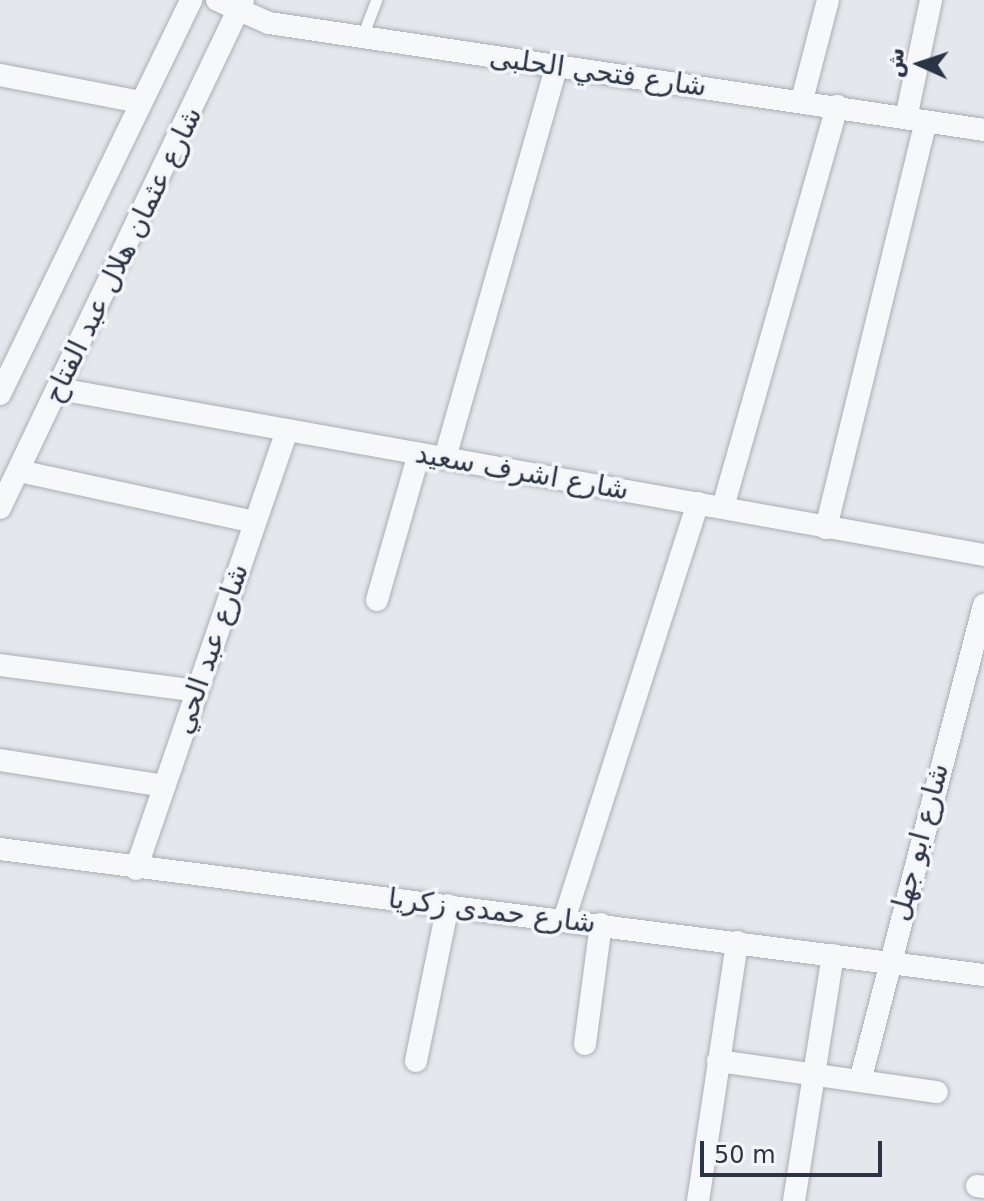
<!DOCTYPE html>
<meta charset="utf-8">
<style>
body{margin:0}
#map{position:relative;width:984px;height:1201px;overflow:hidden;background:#e4e7ec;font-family:"DejaVu Sans","Noto Sans Arabic",sans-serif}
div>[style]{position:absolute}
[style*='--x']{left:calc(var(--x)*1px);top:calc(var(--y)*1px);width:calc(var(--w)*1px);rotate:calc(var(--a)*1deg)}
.roads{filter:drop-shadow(0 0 2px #a9aeb7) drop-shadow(0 0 2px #a9aeb7)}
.lane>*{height:11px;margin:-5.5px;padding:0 5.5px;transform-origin:5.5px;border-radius:5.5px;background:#f7f8fa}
.street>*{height:22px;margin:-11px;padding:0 11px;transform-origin:11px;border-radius:11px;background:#f7f8fa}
span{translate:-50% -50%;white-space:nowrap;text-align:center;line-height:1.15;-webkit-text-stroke:7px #f4f6f9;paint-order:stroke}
.street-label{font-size:28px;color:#2b3445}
.north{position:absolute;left:880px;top:24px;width:80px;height:80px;-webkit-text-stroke:6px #f4f6f9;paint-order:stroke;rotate:273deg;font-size:22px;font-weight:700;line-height:32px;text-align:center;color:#2b3445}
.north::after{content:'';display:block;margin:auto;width:28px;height:36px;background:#2b3445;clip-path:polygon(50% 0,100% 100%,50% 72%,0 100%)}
.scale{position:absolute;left:700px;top:1141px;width:182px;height:36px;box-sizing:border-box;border:4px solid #2b3445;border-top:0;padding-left:10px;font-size:24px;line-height:28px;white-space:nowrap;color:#2b3445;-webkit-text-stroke:6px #f4f6f9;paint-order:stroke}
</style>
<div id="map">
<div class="roads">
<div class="lane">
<i style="--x:362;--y:37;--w:40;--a:-69"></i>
</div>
<div class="street">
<i style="--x:217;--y:0;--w:57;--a:23.9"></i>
<i style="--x:269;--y:23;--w:723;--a:8.51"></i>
<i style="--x:0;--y:75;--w:143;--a:10.9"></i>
<i style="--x:802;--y:100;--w:103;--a:-75.4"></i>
<i style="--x:906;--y:118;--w:121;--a:-78"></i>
<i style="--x:59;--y:389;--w:940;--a:10.17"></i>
<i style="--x:0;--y:394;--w:438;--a:-64.1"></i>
<i style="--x:445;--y:458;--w:408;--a:-74.1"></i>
<i style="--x:19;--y:471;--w:241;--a:12.2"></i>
<i style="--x:723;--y:507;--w:417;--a:-74.1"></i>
<i style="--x:0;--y:508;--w:563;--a:-64.44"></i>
<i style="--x:826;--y:528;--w:419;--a:-76.2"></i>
<i style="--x:377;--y:600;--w:152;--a:-74"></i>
<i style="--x:0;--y:665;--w:199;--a:7.5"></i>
<i style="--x:0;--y:760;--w:166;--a:9"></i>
<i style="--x:0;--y:849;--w:992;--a:7.3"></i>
<i style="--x:136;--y:869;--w:464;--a:-71"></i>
<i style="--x:564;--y:920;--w:438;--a:-72.2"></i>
<i style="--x:585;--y:1044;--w:121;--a:-82.4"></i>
<i style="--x:416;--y:1061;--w:159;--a:-78.4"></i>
<i style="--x:718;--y:1061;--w:221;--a:8.1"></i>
<i style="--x:860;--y:1081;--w:492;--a:-75.4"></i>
<i style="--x:977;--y:1186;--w:7;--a:8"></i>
<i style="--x:698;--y:1201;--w:262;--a:-81.4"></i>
<i style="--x:794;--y:1201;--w:249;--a:-81"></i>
</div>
</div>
<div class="street-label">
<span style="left:598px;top:72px;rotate:8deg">شارع فتحي الحلبى</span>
<span style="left:123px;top:255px;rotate:-64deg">شارع عثمان هلال عبد الفتاح</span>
<span style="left:522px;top:472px;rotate:10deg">شارع اشرف سعيد</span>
<span style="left:211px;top:649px;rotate:-71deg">شارع عبد الحي</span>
<span style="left:919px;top:842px;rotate:-75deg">شارع ابو جهل</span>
<span style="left:492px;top:911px;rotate:7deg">شارع حمدى زكريا</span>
</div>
<div class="north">ش</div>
<div class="scale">50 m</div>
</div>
